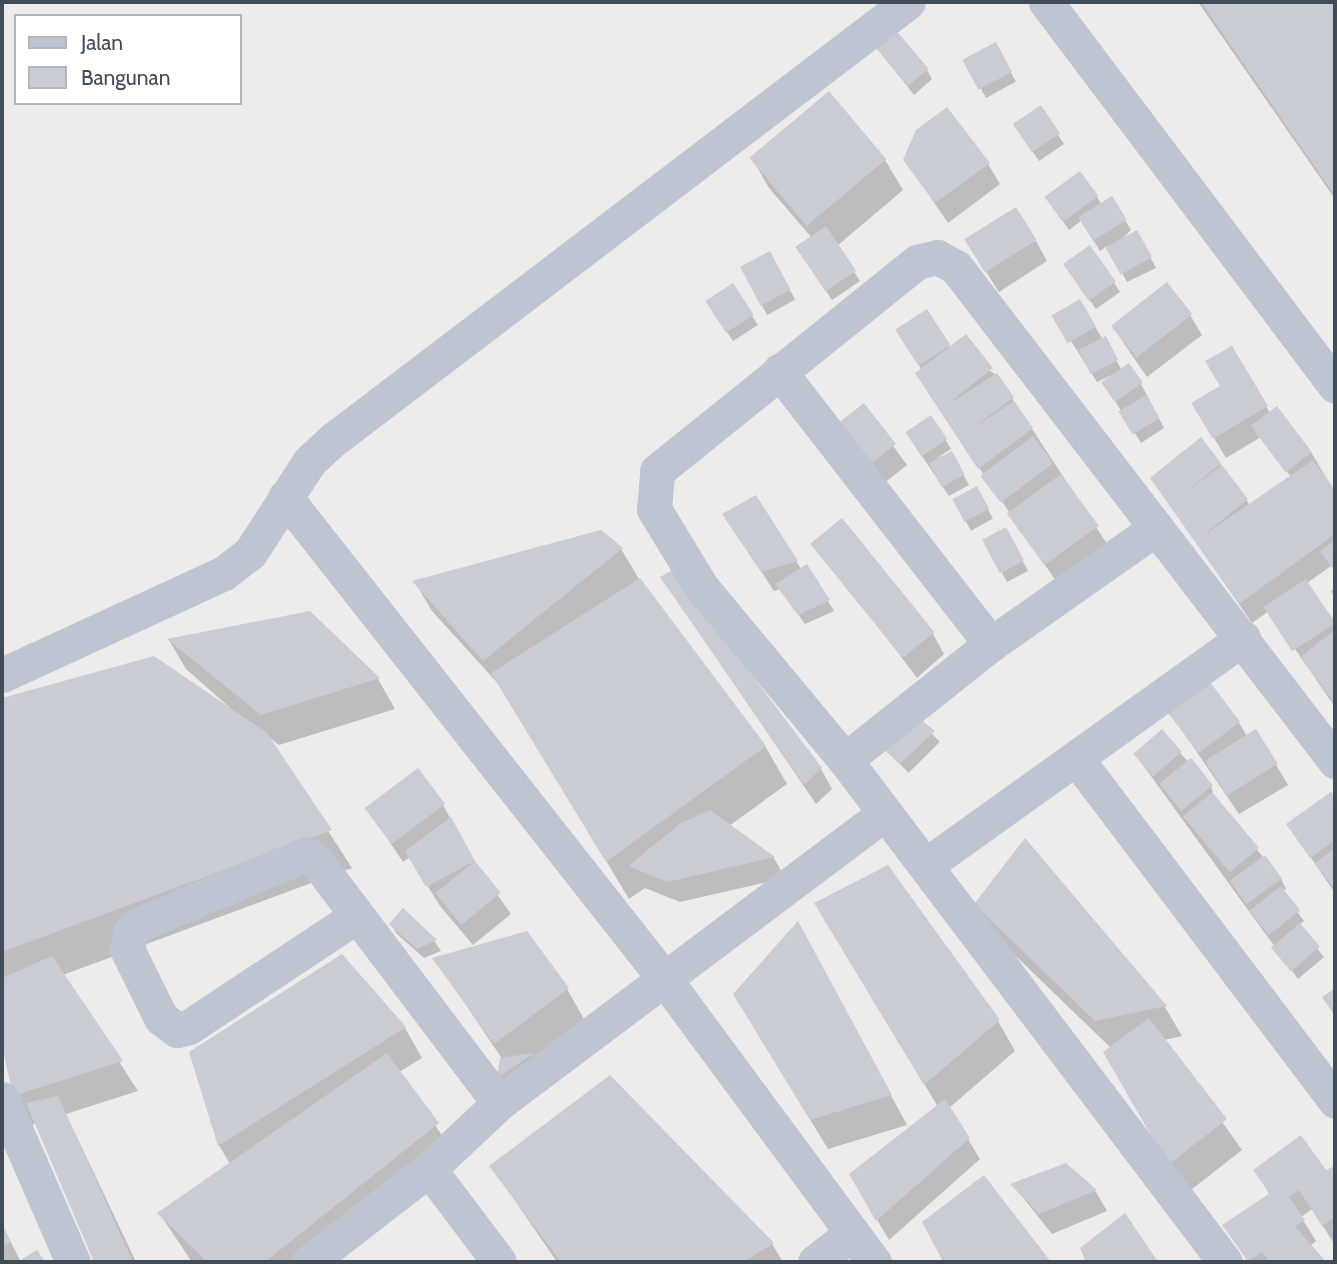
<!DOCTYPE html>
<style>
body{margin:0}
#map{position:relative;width:1337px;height:1264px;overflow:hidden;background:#eeebeb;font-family:Cabin,sans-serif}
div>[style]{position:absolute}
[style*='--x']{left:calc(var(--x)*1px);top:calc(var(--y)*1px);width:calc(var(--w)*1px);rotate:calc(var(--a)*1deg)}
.shadow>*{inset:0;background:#0003;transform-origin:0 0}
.building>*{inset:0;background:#c9ccd4;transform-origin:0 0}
.street>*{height:35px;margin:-17.5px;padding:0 17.5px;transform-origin:17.5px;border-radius:17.5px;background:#bdc5d2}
span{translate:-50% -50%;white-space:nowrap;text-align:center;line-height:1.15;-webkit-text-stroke:7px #fff;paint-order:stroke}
.frame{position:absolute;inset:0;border:4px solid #424c59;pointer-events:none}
.legend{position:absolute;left:14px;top:14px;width:228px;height:91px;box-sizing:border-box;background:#fff;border:2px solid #b3b7bd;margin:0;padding:9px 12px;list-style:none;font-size:21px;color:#424c59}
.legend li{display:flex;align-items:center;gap:14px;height:35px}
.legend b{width:35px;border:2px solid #b3b7bd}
</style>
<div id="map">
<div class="shadow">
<i style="clip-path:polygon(1198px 2px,1335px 2px,1335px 199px)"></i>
<i style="left:995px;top:44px;width:43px;height:34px;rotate:61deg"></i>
<i style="clip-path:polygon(877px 47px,927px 70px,932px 79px,914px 95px)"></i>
<i style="clip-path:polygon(1040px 108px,1064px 144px,1039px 161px,1021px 135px)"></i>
<i style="clip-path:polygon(752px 158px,885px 160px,903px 190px,837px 246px,860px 281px,832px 300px,804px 257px,812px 238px,769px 188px)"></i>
<i style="clip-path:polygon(905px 160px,988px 164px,1000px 184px,948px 223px)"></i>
<i style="clip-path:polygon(1097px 197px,1102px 205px,1112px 199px,1131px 230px,1121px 240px,1137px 232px,1156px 268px,1127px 282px,1107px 246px,1100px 251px,1081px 221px,1069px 230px,1053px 207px)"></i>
<i style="clip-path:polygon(1036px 241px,1047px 261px,999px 292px,979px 261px)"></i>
<i style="left:770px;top:254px;width:52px;height:32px;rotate:61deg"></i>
<i style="clip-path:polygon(1071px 274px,1114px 283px,1120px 292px,1096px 309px)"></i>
<i style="clip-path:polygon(1079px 301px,1122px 370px,1141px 384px,1164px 428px,1141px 443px,1110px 393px,1114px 374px,1097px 382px,1055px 316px)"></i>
<i style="clip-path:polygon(713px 311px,752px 316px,758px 325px,733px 341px)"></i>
<i style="clip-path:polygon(926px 312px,950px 348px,997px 375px,1109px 547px,1058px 584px,929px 394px,922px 370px,902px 340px)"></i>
<i style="clip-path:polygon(1190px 315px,1202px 335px,1147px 377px,1112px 326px)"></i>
<i style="clip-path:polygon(1231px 348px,1270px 413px,1311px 452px,1335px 493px,1335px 571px,1331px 566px,1307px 583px,1335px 622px,1335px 707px,1269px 611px,1252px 623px,1152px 479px,1220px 464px,1250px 505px,1291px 477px,1261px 437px,1226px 458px,1194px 404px,1222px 387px)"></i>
<i style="clip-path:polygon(863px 405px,907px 465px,878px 488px,846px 448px)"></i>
<i style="clip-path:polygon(945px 439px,951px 449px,937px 458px,951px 453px,969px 485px,949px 496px,913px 443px)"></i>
<i style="left:976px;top:488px;width:35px;height:25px;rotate:61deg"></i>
<i style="clip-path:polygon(755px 497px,801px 569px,806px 566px,834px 611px,805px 624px,780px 589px,774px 591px,724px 515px)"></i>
<i style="clip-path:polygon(1011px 539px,1028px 571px,1007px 582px,1002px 573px)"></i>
<i style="clip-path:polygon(621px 549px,639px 579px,765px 746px,787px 784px,729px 826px,774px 858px,785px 878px,680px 902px,645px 888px,629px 899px,502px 688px,432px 611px,415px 582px)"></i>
<i style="clip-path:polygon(823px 553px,933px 634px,944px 654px,917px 678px)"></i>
<i style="clip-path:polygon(662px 578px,821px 769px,832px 789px,816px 804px)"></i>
<i style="clip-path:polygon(1335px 588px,1335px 599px,1331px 591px)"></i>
<i style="clip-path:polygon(310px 613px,378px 679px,395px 709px,279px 745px,266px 735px,352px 868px,63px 975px,138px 1091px,66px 1114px,136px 1262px,96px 1262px,37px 1123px,31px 1125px,14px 1095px,2px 1037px,2px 699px,153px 658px,245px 721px,186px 669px,169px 640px)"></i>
<i style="clip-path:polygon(1171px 714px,1239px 723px,1247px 736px,1256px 731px,1288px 785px,1239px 814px)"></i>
<i style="left:915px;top:717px;width:35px;height:44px;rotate:45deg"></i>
<i style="clip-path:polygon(1180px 753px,1211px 786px,1214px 797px,1281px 879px,1286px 889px,1282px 891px,1304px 921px,1299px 925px,1324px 957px,1298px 979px,1135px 754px)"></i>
<i style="clip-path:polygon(1332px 794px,1335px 799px,1335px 893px,1288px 824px)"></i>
<i style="clip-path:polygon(443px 805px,476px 865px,511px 914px,473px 945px,440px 906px,410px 857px,403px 862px,367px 808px)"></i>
<i style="clip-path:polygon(1025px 840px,1165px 1007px,1182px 1036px,1164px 1040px,1242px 1150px,1187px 1193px,1111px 1048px,993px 934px,976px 904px)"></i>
<i style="clip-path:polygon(403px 911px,435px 942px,441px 951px,424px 958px,397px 934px,391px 924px)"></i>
<i style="clip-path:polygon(834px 933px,998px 1021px,1015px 1051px,949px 1108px,980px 1159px,889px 1240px,851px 1175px,938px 1107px)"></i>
<i style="clip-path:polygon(814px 953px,907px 1125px,828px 1149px,752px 1024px)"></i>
<i style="clip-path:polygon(342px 956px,405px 1028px,422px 1058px,399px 1072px,460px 1162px,334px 1262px,192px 1262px,159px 1213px,230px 1164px,219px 1145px,191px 1052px)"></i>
<i style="clip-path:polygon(435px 959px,567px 989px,584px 1019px,504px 1086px,499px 1077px,503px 1060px)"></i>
<i style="clip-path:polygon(1065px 1165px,1096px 1192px,1107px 1211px,1052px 1234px,1013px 1185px)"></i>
<i style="clip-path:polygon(492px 1167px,772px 1244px,783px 1262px,557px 1262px)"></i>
<i style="clip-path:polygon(1335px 1168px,1335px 1245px,1312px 1209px,1301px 1217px,1316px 1241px,1310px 1246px,1324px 1262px,1248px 1262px,1225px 1226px,1270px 1195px,1255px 1171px,1325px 1172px)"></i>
<i style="clip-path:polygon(984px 1177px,1049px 1262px,945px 1262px,924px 1222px)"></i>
<i style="clip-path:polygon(2px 1225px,21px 1262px,2px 1262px)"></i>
</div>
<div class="building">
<i style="clip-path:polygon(1201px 2px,1335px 2px,1335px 196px)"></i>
<i style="left:895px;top:29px;width:52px;height:27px;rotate:50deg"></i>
<i style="left:996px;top:42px;width:34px;height:38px;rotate:62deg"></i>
<i style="left:829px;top:91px;width:89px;height:104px;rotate:50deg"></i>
<i style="left:1041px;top:105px;width:34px;height:34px;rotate:56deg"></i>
<i style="clip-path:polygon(947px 107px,990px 163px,935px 203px,903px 160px,916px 130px)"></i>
<i style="left:1080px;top:171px;width:31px;height:44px;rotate:54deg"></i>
<i style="left:1112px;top:196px;width:28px;height:40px;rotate:58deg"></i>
<i style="left:1016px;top:207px;width:39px;height:61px;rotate:58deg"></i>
<i style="left:826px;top:226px;width:54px;height:37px;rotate:56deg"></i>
<i style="left:1137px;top:230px;width:31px;height:36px;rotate:61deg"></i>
<i style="left:1090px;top:245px;width:45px;height:33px;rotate:55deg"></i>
<i style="left:770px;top:251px;width:44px;height:34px;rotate:62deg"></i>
<i style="left:1167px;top:282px;width:41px;height:71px;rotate:52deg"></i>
<i style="left:733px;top:283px;width:38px;height:33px;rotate:57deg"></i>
<i style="left:1080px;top:299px;width:32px;height:33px;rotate:60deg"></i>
<i style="left:927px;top:309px;width:43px;height:38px;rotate:57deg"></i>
<i style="clip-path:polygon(966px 334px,993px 368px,945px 406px,997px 373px,1014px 397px,973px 428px,1014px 401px,1033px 428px,978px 469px,915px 373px)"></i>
<i style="left:1106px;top:336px;width:27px;height:31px;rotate:63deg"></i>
<i style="clip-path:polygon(1232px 346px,1268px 406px,1213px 439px,1191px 403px,1220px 386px,1205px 361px)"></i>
<i style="left:1129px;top:363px;width:24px;height:34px;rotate:55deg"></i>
<i style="left:1146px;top:395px;width:27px;height:32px;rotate:59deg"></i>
<i style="left:864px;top:403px;width:52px;height:40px;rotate:52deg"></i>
<i style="left:1277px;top:406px;width:58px;height:33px;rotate:53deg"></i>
<i style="left:931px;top:415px;width:29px;height:31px;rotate:56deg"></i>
<i style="left:1033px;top:436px;width:34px;height:66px;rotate:53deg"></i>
<i style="clip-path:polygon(1201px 437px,1221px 463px,1184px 494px,1222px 465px,1248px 499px,1201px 537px,1313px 460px,1335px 490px,1335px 534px,1239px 604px,1150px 478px)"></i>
<i style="left:952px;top:451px;width:27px;height:26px;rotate:62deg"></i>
<i style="left:1061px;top:474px;width:64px;height:67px;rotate:54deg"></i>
<i style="left:977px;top:486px;width:26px;height:28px;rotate:62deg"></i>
<i style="clip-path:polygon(756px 495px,798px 561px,761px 572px,722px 514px)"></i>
<i style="left:842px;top:518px;width:147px;height:41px;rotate:51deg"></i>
<i style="left:1006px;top:527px;width:38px;height:27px;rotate:62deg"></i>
<i style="clip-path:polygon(601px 530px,623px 548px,483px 661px,412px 581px)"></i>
<i style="clip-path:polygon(1335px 540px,1335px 571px,1320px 552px)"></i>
<i style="clip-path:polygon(807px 564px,830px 600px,798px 615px,775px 584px)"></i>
<i style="clip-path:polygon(673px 570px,822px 768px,804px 785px,660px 577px)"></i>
<i style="clip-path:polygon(640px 578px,766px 746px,606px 862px,491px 673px)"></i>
<i style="left:1306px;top:579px;width:53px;height:51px;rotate:57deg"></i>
<i style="clip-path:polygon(310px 611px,380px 678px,261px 715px,167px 639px)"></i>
<i style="clip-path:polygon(1335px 630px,1335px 704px,1300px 657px)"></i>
<i style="clip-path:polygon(154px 656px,267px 733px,332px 830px,2px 952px,2px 698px)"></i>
<i style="left:1210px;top:682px;width:50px;height:52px;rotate:53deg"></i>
<i style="clip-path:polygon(915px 715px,935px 731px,900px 764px,880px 746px)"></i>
<i style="left:1162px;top:729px;width:30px;height:38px;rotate:49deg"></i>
<i style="left:1256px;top:729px;width:41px;height:60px;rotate:58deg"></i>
<i style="left:1191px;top:758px;width:35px;height:41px;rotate:51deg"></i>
<i style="left:418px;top:768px;width:45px;height:67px;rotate:53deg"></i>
<i style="clip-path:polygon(1332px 791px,1335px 840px,1310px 858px,1286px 824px)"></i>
<i style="left:1212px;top:792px;width:73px;height:38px;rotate:50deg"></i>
<i style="clip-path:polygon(710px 810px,775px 857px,668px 882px,628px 866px,681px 823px)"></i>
<i style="clip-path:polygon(451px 817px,475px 861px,426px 887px,405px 851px)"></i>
<i style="clip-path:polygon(1025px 838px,1167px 1006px,1095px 1021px,974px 904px)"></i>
<i style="clip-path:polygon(1335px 848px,1335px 890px,1315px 863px)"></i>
<i style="left:1265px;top:855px;width:29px;height:44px;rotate:54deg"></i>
<i style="left:475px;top:861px;width:41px;height:51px;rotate:51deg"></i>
<i style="clip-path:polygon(888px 865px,1000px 1020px,924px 1085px,814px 903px)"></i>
<i style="left:1281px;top:886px;width:31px;height:40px;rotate:52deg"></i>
<i style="clip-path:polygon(403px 908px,437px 940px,417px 949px,389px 924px)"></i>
<i style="clip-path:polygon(798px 921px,892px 1095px,810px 1120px,733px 994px)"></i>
<i style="left:1300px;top:923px;width:31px;height:38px;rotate:50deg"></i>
<i style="clip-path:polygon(527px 931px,569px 988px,494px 1044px,432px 958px)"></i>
<i style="clip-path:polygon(342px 954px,406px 1027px,218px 1146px,189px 1052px)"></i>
<i style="clip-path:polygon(52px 956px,123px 1061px,13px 1096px,2px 1045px,2px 978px)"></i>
<i style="clip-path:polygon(1335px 988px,1335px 1016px,1322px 997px)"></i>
<i style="clip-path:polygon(1149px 1018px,1227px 1119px,1168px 1165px,1103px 1052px)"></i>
<i style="clip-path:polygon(387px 1053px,439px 1123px,265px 1262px,207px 1262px,157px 1213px)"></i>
<i style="clip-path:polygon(534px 1053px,497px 1078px,500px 1058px)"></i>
<i style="clip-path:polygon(610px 1075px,774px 1243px,743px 1262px,561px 1262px,489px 1166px)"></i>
<i style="clip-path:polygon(58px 1096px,133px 1262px,94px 1262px,26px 1103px)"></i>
<i style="clip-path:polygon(945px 1099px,970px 1138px,876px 1221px,849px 1174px)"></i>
<i style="clip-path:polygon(1301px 1135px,1326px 1170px,1335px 1166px,1335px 1217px,1322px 1226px,1299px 1190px,1289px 1197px,1305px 1220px,1295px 1226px,1326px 1262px,1270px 1262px,1262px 1252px,1248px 1261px,1222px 1225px,1270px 1193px,1253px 1170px)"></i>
<i style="clip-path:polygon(1066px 1163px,1097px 1190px,1039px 1214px,1010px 1184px)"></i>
<i style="clip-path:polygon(984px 1175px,1051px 1262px,943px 1262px,922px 1222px)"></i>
<i style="clip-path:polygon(1125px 1213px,1158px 1262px,1086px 1262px,1080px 1248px)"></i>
<i style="clip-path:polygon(2px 1224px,11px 1242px,2px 1247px)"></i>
<i style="clip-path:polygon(37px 1250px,45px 1262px,23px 1262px,22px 1259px)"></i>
</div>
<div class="street">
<i style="--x:1046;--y:2;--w:480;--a:53"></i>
<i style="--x:779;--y:371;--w:346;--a:52.2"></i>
<i style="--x:285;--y:497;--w:611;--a:51.78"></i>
<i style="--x:663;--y:977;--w:355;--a:53.5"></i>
<i style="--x:2;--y:675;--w:244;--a:-24.7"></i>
<i style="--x:224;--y:573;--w:33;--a:-38"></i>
<i style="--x:250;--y:553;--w:108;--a:-57"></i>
<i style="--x:309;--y:462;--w:34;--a:-43"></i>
<i style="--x:334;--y:439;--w:721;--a:-37.28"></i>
<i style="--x:1076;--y:758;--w:430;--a:52.9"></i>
<i style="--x:845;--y:760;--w:186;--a:-38.5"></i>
<i style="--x:991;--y:644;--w:202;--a:-35.1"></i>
<i style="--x:926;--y:865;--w:390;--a:-35.6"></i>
<i style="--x:355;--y:917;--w:199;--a:146.5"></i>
<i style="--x:189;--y:1027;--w:12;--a:166"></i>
<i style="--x:177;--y:1030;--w:20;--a:-143"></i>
<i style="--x:161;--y:1018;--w:77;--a:-116.2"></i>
<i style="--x:127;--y:949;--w:17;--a:-80"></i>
<i style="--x:130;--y:932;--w:12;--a:-42"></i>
<i style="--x:139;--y:924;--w:181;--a:-22.7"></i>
<i style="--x:306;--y:854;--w:12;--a:35"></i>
<i style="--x:316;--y:861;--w:303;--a:52.9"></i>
<i style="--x:499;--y:1103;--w:480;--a:-36.9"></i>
<i style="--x:2;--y:1099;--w:178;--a:66.5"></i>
<i style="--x:429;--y:1169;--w:96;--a:-43.3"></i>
<i style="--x:309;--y:1262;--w:152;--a:-37.8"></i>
<i style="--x:429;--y:1169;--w:116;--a:53"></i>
<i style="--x:815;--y:1262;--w:47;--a:-38.1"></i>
<i style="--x:1225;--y:1262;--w:630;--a:-127.12"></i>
<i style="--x:845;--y:760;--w:224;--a:-129.7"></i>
<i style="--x:702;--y:588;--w:92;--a:-121.3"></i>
<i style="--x:654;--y:509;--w:38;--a:-85"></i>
<i style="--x:657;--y:471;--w:334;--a:-38.8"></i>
<i style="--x:917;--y:262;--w:21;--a:-14"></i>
<i style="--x:937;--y:257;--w:21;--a:28"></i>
<i style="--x:956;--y:267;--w:623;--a:52.5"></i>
</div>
<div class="frame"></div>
<ul class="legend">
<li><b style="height:9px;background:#bdc5d2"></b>Jalan</li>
<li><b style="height:19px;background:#c9ccd4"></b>Bangunan</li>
</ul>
</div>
